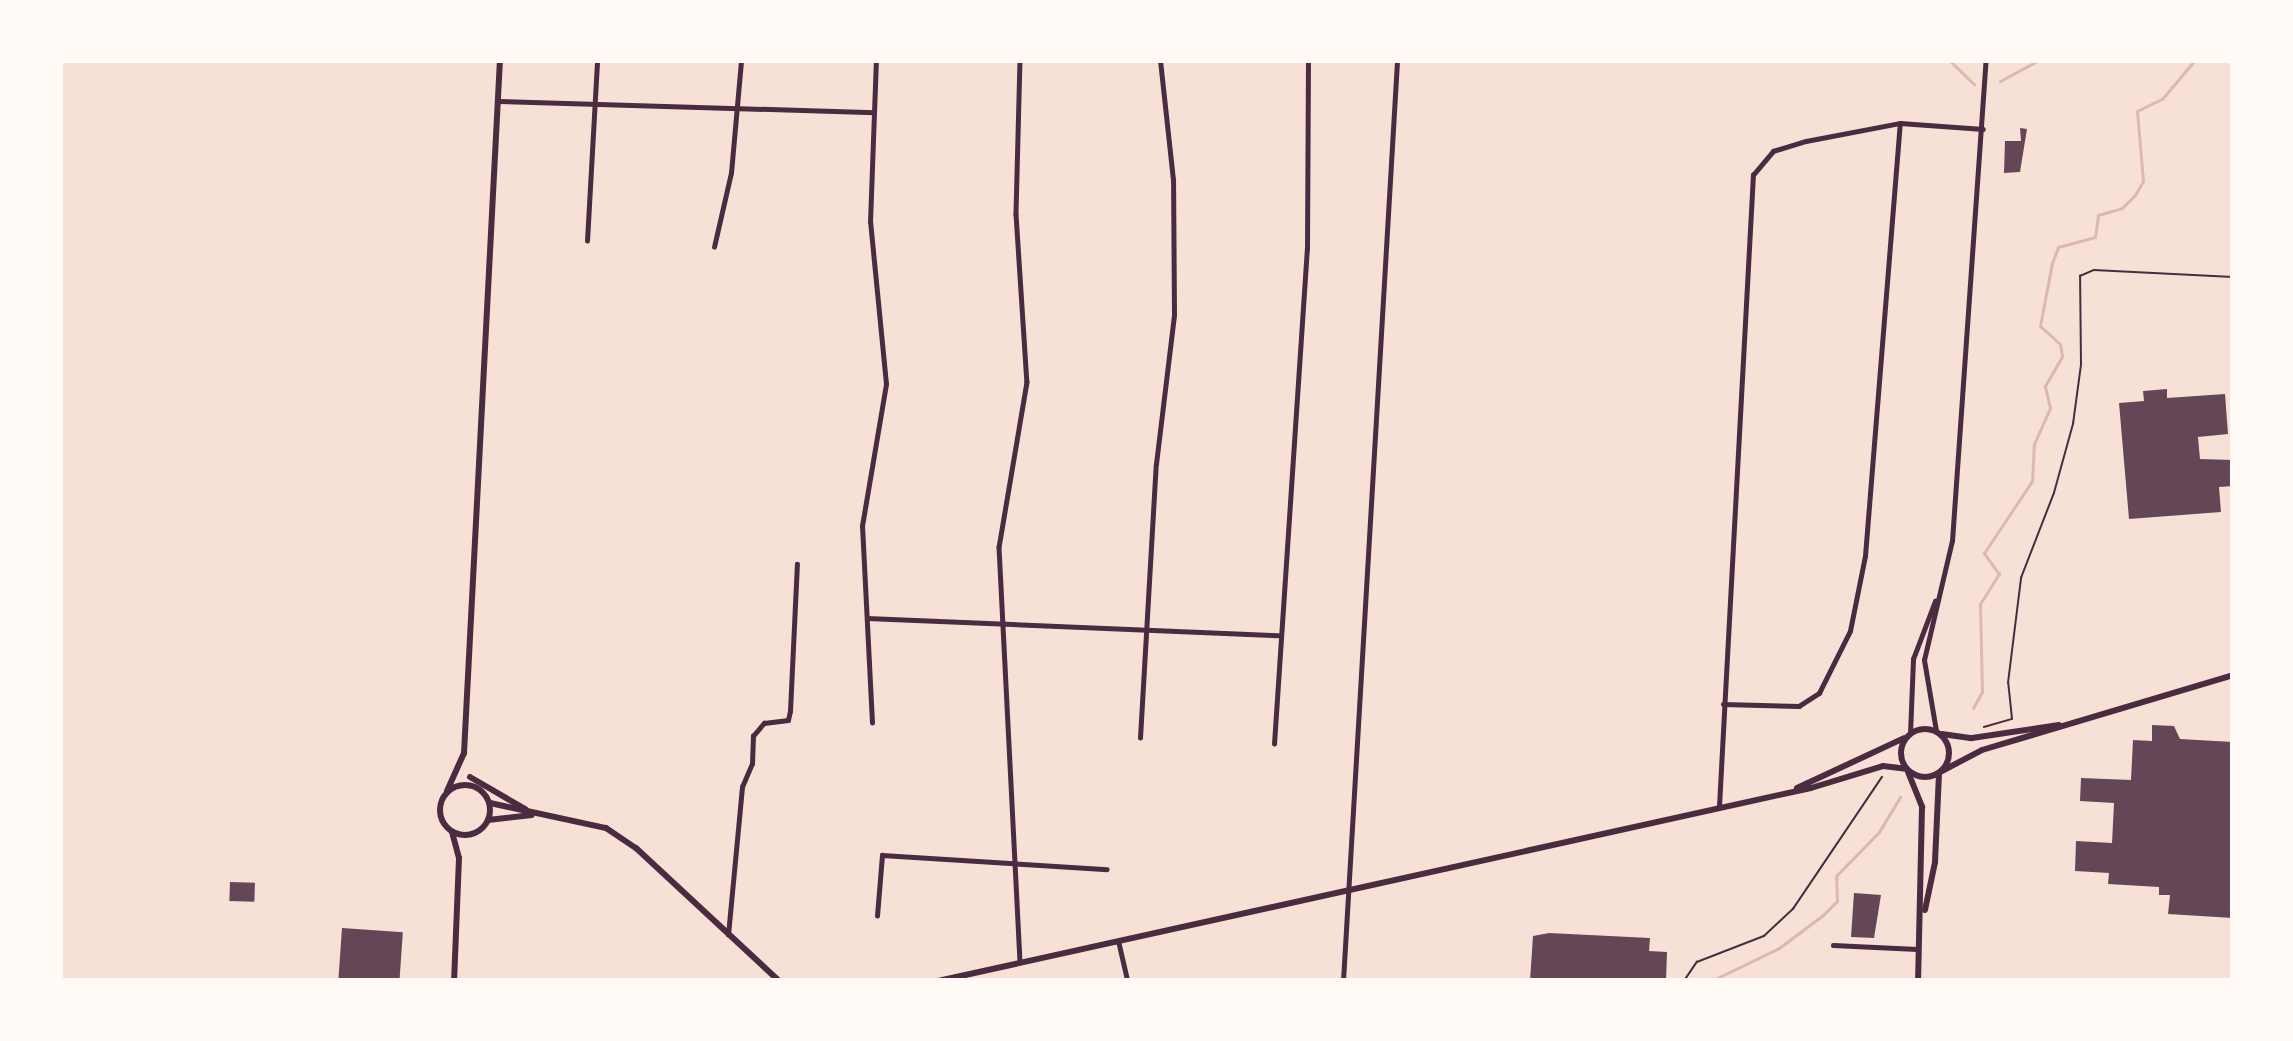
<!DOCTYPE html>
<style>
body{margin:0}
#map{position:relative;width:2293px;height:1041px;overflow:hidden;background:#f7e1d7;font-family:Arial,sans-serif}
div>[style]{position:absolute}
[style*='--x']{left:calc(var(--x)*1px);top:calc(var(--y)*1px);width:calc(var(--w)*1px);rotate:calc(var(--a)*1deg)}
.stream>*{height:3px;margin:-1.5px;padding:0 1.5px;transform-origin:1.5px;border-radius:1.5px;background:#dcb8b0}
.building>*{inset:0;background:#644757;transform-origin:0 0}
.path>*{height:1.5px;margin:-0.75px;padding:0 0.75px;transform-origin:0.75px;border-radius:0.75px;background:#4a2c40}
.minor>*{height:4.5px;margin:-2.25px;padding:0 2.25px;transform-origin:2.25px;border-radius:2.25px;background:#4a2c40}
.tertiary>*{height:6px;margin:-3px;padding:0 3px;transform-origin:3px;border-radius:3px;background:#4a2c40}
.tertiary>.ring{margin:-3px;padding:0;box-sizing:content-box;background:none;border:6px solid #4a2c40;border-radius:50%}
span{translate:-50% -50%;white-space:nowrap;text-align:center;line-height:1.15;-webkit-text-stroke:9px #fffaf5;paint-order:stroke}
.frame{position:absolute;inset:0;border:63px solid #fffaf5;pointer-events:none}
</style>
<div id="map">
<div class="stream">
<i style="--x:1949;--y:60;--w:35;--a:44"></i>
<i style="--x:2000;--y:81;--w:44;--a:-28.3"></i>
<i style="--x:1973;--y:708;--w:18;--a:-61"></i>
<i style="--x:1982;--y:692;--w:88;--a:-91.3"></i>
<i style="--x:1980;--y:604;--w:36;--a:-58"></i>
<i style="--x:1999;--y:574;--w:26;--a:-126"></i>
<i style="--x:1984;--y:553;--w:87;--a:-56.3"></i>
<i style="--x:2032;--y:481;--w:37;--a:-87"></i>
<i style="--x:2034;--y:444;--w:39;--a:-66"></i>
<i style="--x:2050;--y:408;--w:23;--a:-103"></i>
<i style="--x:2045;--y:386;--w:34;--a:-60"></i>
<i style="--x:2062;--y:356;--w:12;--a:-99"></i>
<i style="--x:2060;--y:344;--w:27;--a:-138"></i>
<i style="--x:2040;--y:326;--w:64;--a:-79.2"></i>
<i style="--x:2052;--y:263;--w:17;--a:-69"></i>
<i style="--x:2058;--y:247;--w:38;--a:-15"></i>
<i style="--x:2095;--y:237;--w:22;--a:-82"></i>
<i style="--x:2098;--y:215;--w:25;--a:-16"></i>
<i style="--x:2122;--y:208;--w:18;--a:-45"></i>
<i style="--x:2135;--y:195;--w:16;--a:-60"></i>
<i style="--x:2143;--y:181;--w:70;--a:-94.9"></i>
<i style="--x:2137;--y:111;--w:28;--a:-26"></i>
<i style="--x:2162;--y:99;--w:51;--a:-49.8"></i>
<i style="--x:1711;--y:981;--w:76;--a:-25.9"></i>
<i style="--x:1779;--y:948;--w:55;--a:-36.9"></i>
<i style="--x:1823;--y:915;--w:20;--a:-45"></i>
<i style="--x:1837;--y:901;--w:25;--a:-92"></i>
<i style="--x:1836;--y:876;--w:62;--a:-45.7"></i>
<i style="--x:1879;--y:832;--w:41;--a:-59"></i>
</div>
<div class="building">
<i style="clip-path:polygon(2020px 128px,2027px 129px,2020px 172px,2004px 173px,2005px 141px,2021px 141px)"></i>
<i style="clip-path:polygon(2167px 389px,2167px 398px,2225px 394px,2228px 434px,2198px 437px,2200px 459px,2233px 460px,2233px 486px,2219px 487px,2221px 512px,2129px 519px,2119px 403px,2144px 401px,2143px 391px)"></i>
<i style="clip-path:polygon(2152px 725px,2174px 726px,2180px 739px,2233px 742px,2233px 918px,2168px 914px,2170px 895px,2159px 895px,2159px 887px,2108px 884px,2109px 873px,2075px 871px,2076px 841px,2112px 843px,2114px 803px,2080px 801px,2081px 778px,2131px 780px,2133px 740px,2152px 741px)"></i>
<i style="left:230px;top:882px;width:25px;height:19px;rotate:2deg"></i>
<i style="clip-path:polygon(1854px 893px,1881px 895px,1874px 938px,1851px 937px)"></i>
<i style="left:342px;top:928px;width:61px;height:53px;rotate:4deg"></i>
<i style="clip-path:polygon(1549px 933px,1650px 938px,1649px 951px,1667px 952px,1666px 981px,1530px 981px,1533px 936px)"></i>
</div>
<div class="path">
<i style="--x:1984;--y:727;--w:29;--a:-16"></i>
<i style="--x:2012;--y:719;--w:36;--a:-96"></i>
<i style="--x:2008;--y:683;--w:106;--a:-82.9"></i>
<i style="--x:2021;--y:578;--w:91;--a:-68.8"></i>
<i style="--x:2054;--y:493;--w:72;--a:-74.6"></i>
<i style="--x:2073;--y:424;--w:60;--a:-82.3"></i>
<i style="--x:2081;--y:365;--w:89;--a:-90.6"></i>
<i style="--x:2080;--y:276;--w:15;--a:-23"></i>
<i style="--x:2094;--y:270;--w:139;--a:2.9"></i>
<i style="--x:1684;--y:981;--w:23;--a:-56"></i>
<i style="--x:1697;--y:962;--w:72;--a:-21.2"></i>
<i style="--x:1764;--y:936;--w:40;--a:-43"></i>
<i style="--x:1793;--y:909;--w:159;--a:-56"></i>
</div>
<div class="minor">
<i style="--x:1020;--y:60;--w:154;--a:91.5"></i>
<i style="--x:1016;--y:214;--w:168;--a:86.3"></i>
<i style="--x:1027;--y:382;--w:167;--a:99.6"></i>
<i style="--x:999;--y:547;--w:416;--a:87.1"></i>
<i style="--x:498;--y:101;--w:376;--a:1.7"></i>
<i style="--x:587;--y:241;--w:181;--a:-86.8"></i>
<i style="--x:714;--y:247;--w:76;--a:-77.1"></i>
<i style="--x:731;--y:173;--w:113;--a:-84.9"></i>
<i style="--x:867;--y:618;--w:411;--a:2.4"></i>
<i style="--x:1723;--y:704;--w:76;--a:1.5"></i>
<i style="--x:1799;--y:706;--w:24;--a:-33"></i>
<i style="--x:1819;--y:693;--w:69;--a:-63.4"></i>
<i style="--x:1850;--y:631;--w:76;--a:-78.7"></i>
<i style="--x:1865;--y:556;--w:432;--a:-85.4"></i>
<i style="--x:872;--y:723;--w:197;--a:-92.9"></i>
<i style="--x:862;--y:526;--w:144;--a:-80.4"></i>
<i style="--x:886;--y:384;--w:163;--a:-95.6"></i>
<i style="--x:870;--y:222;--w:162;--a:-87.9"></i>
<i style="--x:1936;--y:731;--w:72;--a:-99.6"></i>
<i style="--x:1924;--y:660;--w:122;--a:-76.8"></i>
<i style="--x:1952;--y:541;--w:482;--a:-86"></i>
<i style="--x:1910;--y:734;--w:75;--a:-87.7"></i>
<i style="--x:1913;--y:659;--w:62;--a:-69.2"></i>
<i style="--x:1140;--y:738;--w:274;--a:-86.7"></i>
<i style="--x:1156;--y:464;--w:150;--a:-83.1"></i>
<i style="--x:1174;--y:315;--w:135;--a:-90.4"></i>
<i style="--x:1173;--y:180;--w:121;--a:-96.2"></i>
<i style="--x:1274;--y:744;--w:496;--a:-86.2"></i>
<i style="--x:1307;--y:249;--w:189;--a:-89.7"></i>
<i style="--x:1719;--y:806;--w:632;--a:-86.92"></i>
<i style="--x:1753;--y:175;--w:31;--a:-50"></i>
<i style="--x:1773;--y:151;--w:34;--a:-17"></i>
<i style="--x:1806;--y:141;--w:96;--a:-10.8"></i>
<i style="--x:1900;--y:123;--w:83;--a:4.1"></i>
<i style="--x:877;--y:916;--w:61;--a:-85.3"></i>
<i style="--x:882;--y:855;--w:225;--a:3.6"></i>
<i style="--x:728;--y:935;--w:149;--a:-84.6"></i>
<i style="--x:742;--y:787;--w:25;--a:-67"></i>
<i style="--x:752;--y:764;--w:28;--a:-88"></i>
<i style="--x:753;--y:736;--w:17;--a:-50"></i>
<i style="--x:764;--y:723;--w:24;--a:-7"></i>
<i style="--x:788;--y:720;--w:9;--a:-77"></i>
<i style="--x:790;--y:711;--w:147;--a:-87.3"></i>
<i style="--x:1119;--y:943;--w:39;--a:77"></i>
<i style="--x:1833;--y:945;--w:84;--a:2.7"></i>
<i style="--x:1343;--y:981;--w:923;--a:-86.64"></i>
</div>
<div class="tertiary">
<i class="ring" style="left:1901px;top:729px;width:42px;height:42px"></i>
<i style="--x:1942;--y:734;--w:30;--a:8"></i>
<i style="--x:1972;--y:738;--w:88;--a:-8.5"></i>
<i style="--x:1942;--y:771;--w:45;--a:-27.7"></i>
<i style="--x:1982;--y:750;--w:262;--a:-16.6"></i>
<i style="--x:1908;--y:772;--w:38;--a:68"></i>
<i style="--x:1922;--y:807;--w:174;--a:91.3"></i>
<i style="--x:470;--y:777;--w:64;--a:30.2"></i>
<i class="ring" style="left:440px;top:785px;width:44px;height:44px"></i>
<i style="--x:1797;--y:788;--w:118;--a:-25"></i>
<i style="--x:447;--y:791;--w:42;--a:-65.9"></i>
<i style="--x:464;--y:753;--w:694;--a:-87.03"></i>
<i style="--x:490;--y:803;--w:119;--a:12.2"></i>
<i style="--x:606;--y:828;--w:36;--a:34"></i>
<i style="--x:636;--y:848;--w:195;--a:42.9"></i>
<i style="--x:488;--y:820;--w:44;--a:-6.5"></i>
<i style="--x:452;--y:832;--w:27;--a:75"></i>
<i style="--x:459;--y:858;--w:123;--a:92.3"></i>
<i style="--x:1925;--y:910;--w:49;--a:-78.2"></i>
<i style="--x:1935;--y:862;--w:89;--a:-87.4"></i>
<i style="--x:938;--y:981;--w:894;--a:-12.47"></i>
<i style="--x:1811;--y:788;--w:75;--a:-17"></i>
<i style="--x:1883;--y:766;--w:23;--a:7"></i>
</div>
<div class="frame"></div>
</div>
